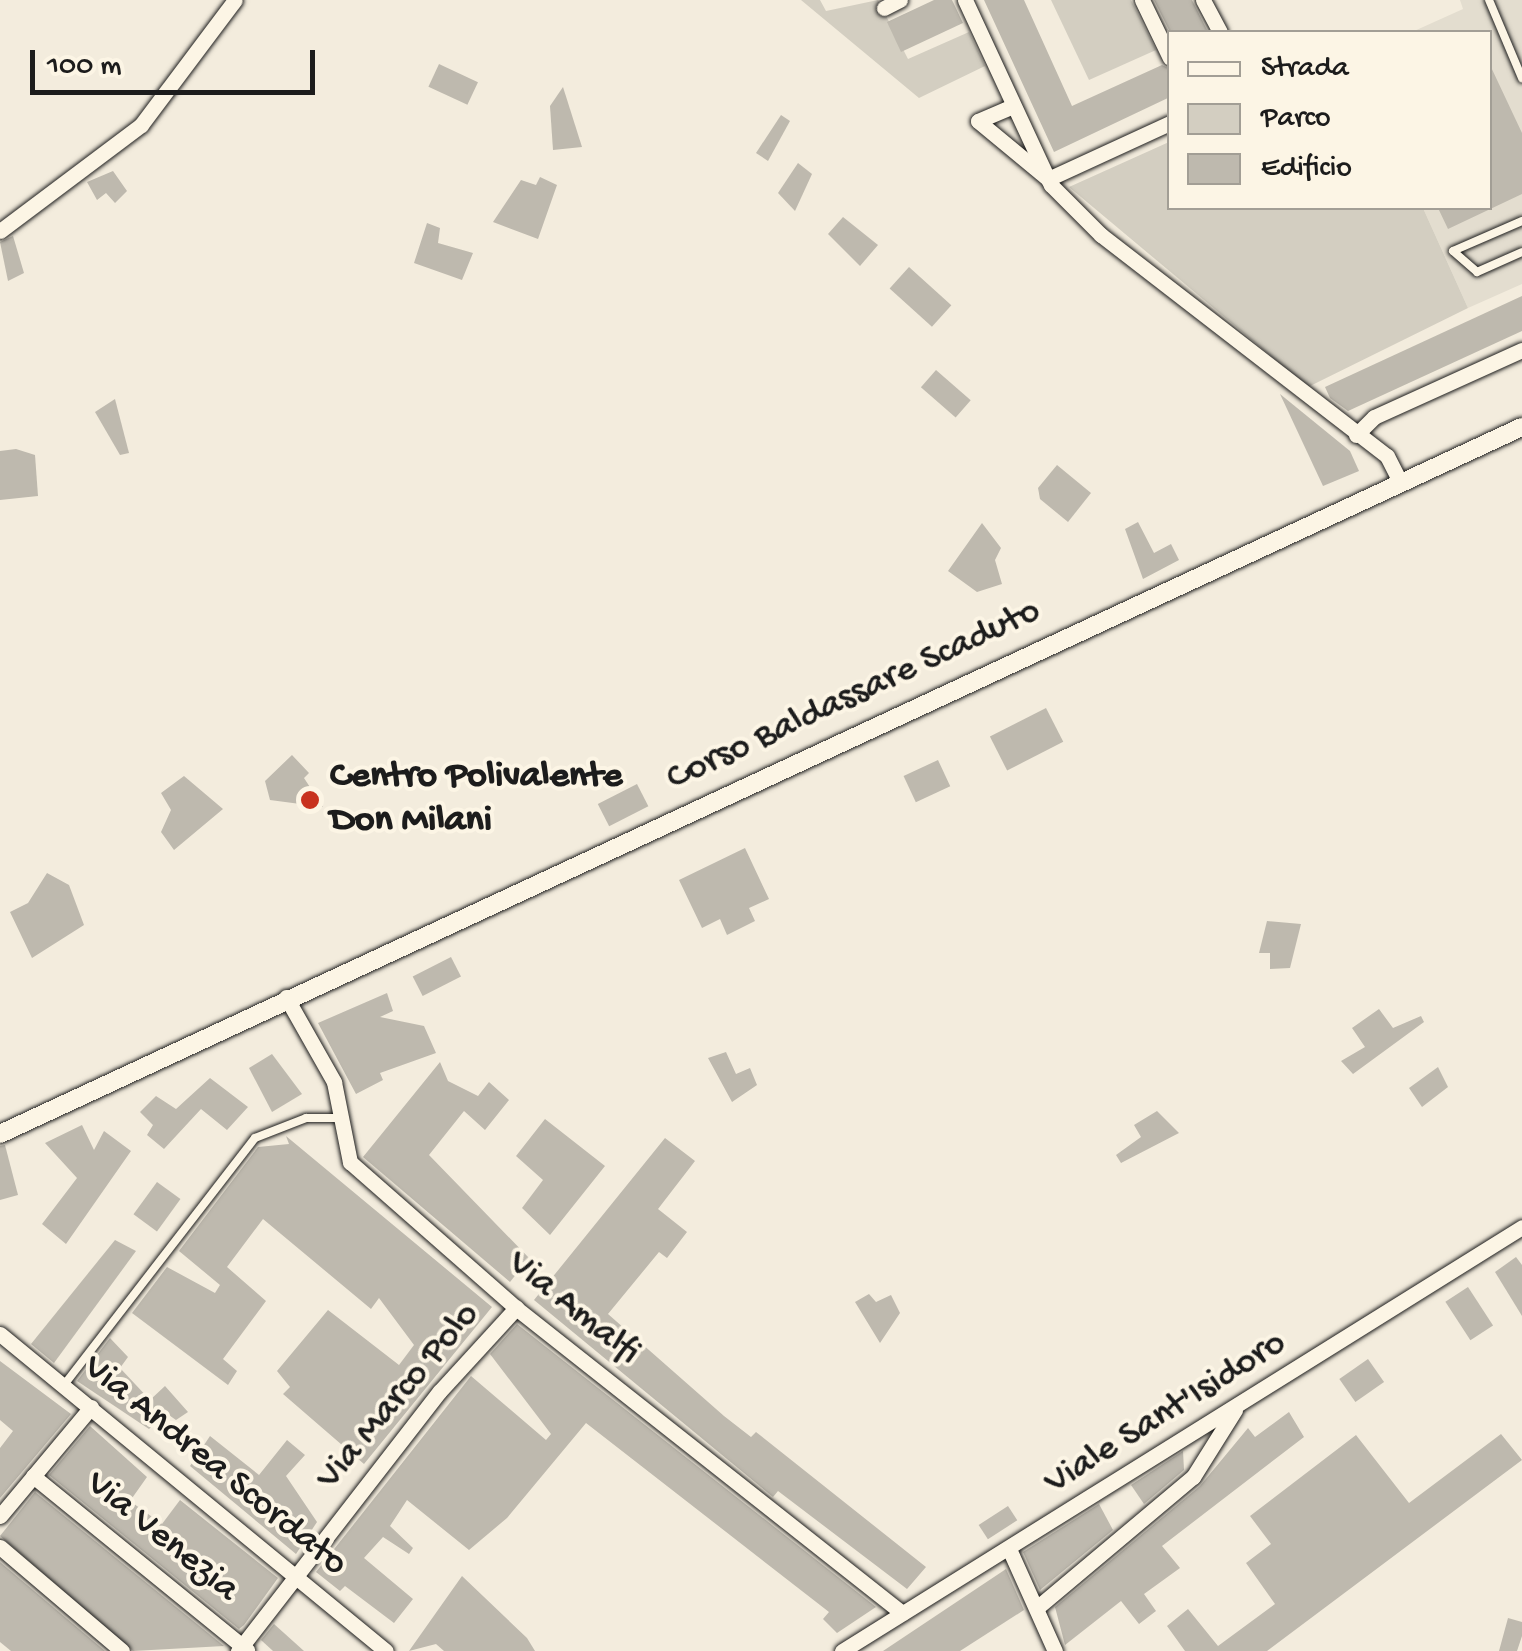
<!DOCTYPE html>
<style>
body{margin:0}
#map{position:relative;width:1522px;height:1651px;overflow:hidden;background:#f3ecdd;font-family:"Gochi Hand",sans-serif}
div>[style]{position:absolute}
[style*='--x']{left:calc(var(--x)*1px);top:calc(var(--y)*1px);width:calc(var(--w)*1px);rotate:calc(var(--a)*1deg)}
.built>*{inset:0;background:#e3ddcf}
.green>*{inset:0;background:#d3cec1}
.building>*{inset:0;background:#beb9ae;transform-origin:0 0}
.roads{filter:drop-shadow(0 0 2px #1c1c1c) drop-shadow(0 0 2px #1c1c1c)}
.service>*{height:8px;margin:-4px;padding:0 4px;transform-origin:4px;border-radius:4px;background:#fcf5e5}
.minor>*{height:15px;margin:-7.5px;padding:0 7.5px;transform-origin:7.5px;border-radius:7.5px;background:#fcf5e5}
.tertiary>*{height:18px;margin:-9px;padding:0 9px;transform-origin:9px;border-radius:9px;background:#fcf5e5}
.dots>*{width:28px;height:28px;translate:-50% -50%;box-sizing:border-box;border:5px solid #fcf5e5;border-radius:50%}
span{translate:-50% -50%;white-space:nowrap;text-align:center;line-height:1.15;-webkit-text-stroke:8px #fcf5e5;paint-order:stroke}
.street-label{font-size:38px;color:#1c1c1c}
.poi-label{font-size:38px;color:#1c1c1c;font-weight:700}
.left{translate:0 -50%;text-align:left}
.legend{position:absolute;left:1167px;top:30px;width:325px;height:180px;box-sizing:border-box;background:#fcf5e5;border:2px solid #a29e95;margin:0;padding:12px 18px;list-style:none;font-size:30px;color:#1c1c1c}
.legend li{display:flex;align-items:center;gap:20px;height:50px}
.legend b{width:50px;border:2px solid #a29e95}
.scale{position:absolute;left:30px;top:50px;width:285px;height:45px;box-sizing:border-box;border:5px solid #1c1c1c;border-top:0;padding-left:12px;font-size:30px;line-height:35px;white-space:nowrap;color:#1c1c1c;-webkit-text-stroke:8px #fcf5e5;paint-order:stroke}
</style>
<div id="map">
<div class="built">
<i style="clip-path:polygon(1460px 0,1522px 0,1522px 284px,1468px 308px,1423px 208px,1490px 208px,1490px 32px,1412px 32px,1463px 9px)"></i>
</div>
<div class="green">
<i style="clip-path:polygon(801px 0,820px 0,826px 11px,878px 0,908px 59px,969px 32px,985px 66px,919px 98px)"></i>
<i style="clip-path:polygon(1051px 0,1131px 0,1156px 50px,1089px 80px)"></i>
<i style="clip-path:polygon(1169px 142px,1170px 208px,1423px 208px,1468px 308px,1308px 387px,1069px 187px)"></i>
</div>
<div class="building">
<i style="clip-path:polygon(934px 0,952px 0,963px 23px,901px 52px,887px 22px)"></i>
<i style="clip-path:polygon(984px 0,1024px 0,1072px 106px,1162px 65px,1170px 69px,1170px 97px,1054px 152px)"></i>
<i style="clip-path:polygon(1154px 0,1192px 0,1208px 32px,1170px 32px)"></i>
<i style="left:439px;top:64px;width:43px;height:25px;rotate:25deg"></i>
<i style="clip-path:polygon(1490px 65px,1522px 133px,1522px 194px,1448px 229px,1438px 208px,1490px 208px)"></i>
<i style="clip-path:polygon(563px 87px,582px 147px,553px 150px,550px 106px)"></i>
<i style="clip-path:polygon(781px 115px,790px 121px,768px 161px,756px 153px)"></i>
<i style="clip-path:polygon(798px 163px,812px 174px,795px 211px,778px 193px)"></i>
<i style="clip-path:polygon(113px 171px,127px 191px,115px 203px,106px 193px,97px 200px,87px 182px)"></i>
<i style="clip-path:polygon(540px 177px,557px 185px,538px 239px,493px 222px,521px 180px,536px 185px)"></i>
<i style="clip-path:polygon(843px 217px,878px 245px,860px 266px,828px 234px)"></i>
<i style="clip-path:polygon(427px 223px,440px 228px,438px 243px,473px 253px,462px 280px,414px 263px)"></i>
<i style="clip-path:polygon(13px 236px,24px 273px,8px 281px,0 242px)"></i>
<i style="left:909px;top:267px;width:57px;height:29px;rotate:42deg"></i>
<i style="clip-path:polygon(1522px 296px,1522px 331px,1348px 411px,1330px 398px,1325px 387px)"></i>
<i style="left:936px;top:370px;width:46px;height:23px;rotate:41deg"></i>
<i style="clip-path:polygon(1280px 394px,1350px 451px,1359px 471px,1323px 486px)"></i>
<i style="clip-path:polygon(115px 399px,129px 453px,120px 455px,95px 412px)"></i>
<i style="clip-path:polygon(16px 449px,35px 455px,38px 496px,0 500px,0 451px)"></i>
<i style="clip-path:polygon(1057px 465px,1091px 493px,1068px 522px,1040px 499px,1038px 488px)"></i>
<i style="clip-path:polygon(1138px 522px,1154px 553px,1171px 544px,1179px 560px,1143px 579px,1125px 529px)"></i>
<i style="clip-path:polygon(982px 523px,1001px 548px,995px 560px,1002px 584px,977px 592px,948px 571px)"></i>
<i style="left:1046px;top:708px;width:38px;height:63px;rotate:63deg"></i>
<i style="clip-path:polygon(292px 755px,309px 773px,304px 778px,323px 807px,270px 800px,265px 781px)"></i>
<i style="left:938px;top:760px;width:29px;height:38px;rotate:65deg"></i>
<i style="clip-path:polygon(184px 776px,223px 809px,174px 850px,161px 832px,171px 810px,161px 793px)"></i>
<i style="left:637px;top:784px;width:25px;height:44px;rotate:63deg"></i>
<i style="clip-path:polygon(745px 848px,769px 899px,749px 908px,755px 921px,727px 935px,720px 919px,702px 928px,679px 880px)"></i>
<i style="clip-path:polygon(47px 873px,69px 885px,84px 925px,32px 958px,10px 912px,28px 903px)"></i>
<i style="clip-path:polygon(1267px 921px,1301px 924px,1290px 968px,1270px 969px,1270px 953px,1259px 953px)"></i>
<i style="left:451px;top:957px;width:22px;height:43px;rotate:63deg"></i>
<i style="clip-path:polygon(387px 993px,393px 1011px,380px 1017px,424px 1026px,436px 1053px,380px 1073px,383px 1080px,356px 1094px,318px 1023px)"></i>
<i style="clip-path:polygon(1379px 1009px,1393px 1028px,1421px 1016px,1424px 1022px,1353px 1074px,1341px 1061px,1365px 1047px,1352px 1028px)"></i>
<i style="clip-path:polygon(726px 1052px,736px 1074px,750px 1068px,757px 1085px,732px 1102px,708px 1058px)"></i>
<i style="clip-path:polygon(272px 1054px,302px 1094px,272px 1112px,249px 1068px)"></i>
<i style="clip-path:polygon(440px 1062px,448px 1081px,478px 1096px,489px 1082px,509px 1100px,485px 1130px,464px 1111px,429px 1155px,529px 1258px,510px 1282px,363px 1157px)"></i>
<i style="clip-path:polygon(1438px 1067px,1448px 1087px,1422px 1107px,1409px 1088px)"></i>
<i style="clip-path:polygon(210px 1078px,248px 1107px,227px 1130px,201px 1109px,164px 1149px,147px 1135px,153px 1125px,140px 1112px,156px 1096px,176px 1109px)"></i>
<i style="clip-path:polygon(1157px 1111px,1179px 1133px,1121px 1163px,1116px 1155px,1141px 1137px,1134px 1125px)"></i>
<i style="clip-path:polygon(545px 1119px,605px 1166px,550px 1235px,522px 1208px,543px 1180px,516px 1156px)"></i>
<i style="clip-path:polygon(82px 1125px,94px 1150px,104px 1131px,131px 1151px,66px 1244px,42px 1224px,77px 1178px,45px 1143px)"></i>
<i style="clip-path:polygon(286px 1136px,492px 1307px,364px 1464px,283px 1394px,290px 1387px,277px 1371px,328px 1310px,399px 1365px,414px 1345px,379px 1298px,371px 1309px,263px 1219px,227px 1267px,266px 1301px,223px 1359px,237px 1371px,228px 1385px,132px 1313px,167px 1267px,215px 1293px,220px 1285px,179px 1251px,258px 1147px,289px 1144px)"></i>
<i style="clip-path:polygon(665px 1138px,695px 1161px,658px 1209px,687px 1232px,667px 1258px,659px 1252px,608px 1314px,724px 1416px,751px 1437px,756px 1432px,926px 1567px,907px 1589px,778px 1491px,773px 1497px,534px 1300px)"></i>
<i style="clip-path:polygon(5px 1145px,18px 1195px,0 1200px,0 1146px)"></i>
<i style="left:157px;top:1182px;width:29px;height:40px;rotate:36deg"></i>
<i style="clip-path:polygon(115px 1240px,136px 1251px,54px 1363px,31px 1344px)"></i>
<i style="clip-path:polygon(1516px 1257px,1522px 1265px,1522px 1316px,1495px 1272px)"></i>
<i style="left:1468px;top:1287px;width:46px;height:27px;rotate:57deg"></i>
<i style="clip-path:polygon(869px 1294px,876px 1302px,891px 1295px,900px 1313px,880px 1343px,855px 1302px)"></i>
<i style="clip-path:polygon(517px 1324px,871px 1603px,876px 1607px,837px 1633px,823px 1619px,829px 1612px,586px 1423px,507px 1518px,469px 1550px,407px 1500px,390px 1526px,413px 1548px,409px 1554px,383px 1537px,364px 1558px,413px 1599px,394px 1623px,345px 1586px,340px 1591px,316px 1572px,471px 1376px,546px 1440px,551px 1434px,490px 1354px)"></i>
<i style="clip-path:polygon(110px 1338px,128px 1357px,120px 1368px,150px 1400px,165px 1386px,188px 1412px,176px 1420px,166px 1413px,149px 1429px,77px 1381px)"></i>
<i style="left:1368px;top:1359px;width:28px;height:35px;rotate:55deg"></i>
<i style="clip-path:polygon(0 1361px,71px 1414px,0 1498px,0 1448px,13px 1431px,0 1420px)"></i>
<i style="clip-path:polygon(1289px 1412px,1304px 1437px,1162px 1546px,1180px 1568px,1144px 1594px,1156px 1611px,1139px 1624px,1121px 1601px,1065px 1645px,1055px 1607px,1200px 1486px,1248px 1428px,1255px 1437px)"></i>
<i style="clip-path:polygon(90px 1426px,147px 1477px,130px 1501px,162px 1524px,180px 1500px,278px 1578px,244px 1625px,239px 1629px,49px 1475px)"></i>
<i style="clip-path:polygon(1501px 1434px,1522px 1460px,1267px 1651px,1185px 1651px,1167px 1626px,1188px 1609px,1218px 1646px,1275px 1604px,1246px 1563px,1271px 1544px,1250px 1516px,1356px 1435px,1409px 1503px)"></i>
<i style="clip-path:polygon(210px 1436px,259px 1475px,287px 1440px,305px 1455px,286px 1476px,317px 1522px,296px 1554px,190px 1466px)"></i>
<i style="clip-path:polygon(1183px 1451px,1184px 1470px,1144px 1504px,1131px 1485px)"></i>
<i style="clip-path:polygon(35px 1492px,224px 1646px,133px 1651px,0 1536px)"></i>
<i style="clip-path:polygon(1099px 1504px,1113px 1530px,1040px 1590px,1023px 1552px)"></i>
<i style="left:1008px;top:1506px;width:17px;height:35px;rotate:57deg"></i>
<i style="clip-path:polygon(0 1562px,105px 1651px,11px 1651px,0 1642px)"></i>
<i style="clip-path:polygon(1006px 1569px,1024px 1610px,960px 1651px,883px 1651px)"></i>
<i style="clip-path:polygon(462px 1576px,527px 1638px,535px 1651px,444px 1651px,436px 1644px,409px 1651px)"></i>
<i style="clip-path:polygon(1508px 1618px,1522px 1622px,1522px 1636px,1517px 1651px,1499px 1651px)"></i>
<i style="clip-path:polygon(274px 1624px,304px 1651px,273px 1651px,261px 1640px)"></i>
</div>
<div class="roads">
<div class="service">
<i style="--x:1489;--y:0;--w:85;--a:67.1"></i>
<i style="--x:1522;--y:221;--w:75;--a:156.5"></i>
<i style="--x:1453;--y:251;--w:32;--a:41"></i>
<i style="--x:1477;--y:272;--w:49;--a:-24"></i>
<i style="--x:64;--y:1385;--w:312;--a:-52.3"></i>
<i style="--x:255;--y:1138;--w:55;--a:-21.4"></i>
<i style="--x:306;--y:1118;--w:33;--a:0"></i>
</div>
<div class="minor">
<i style="--x:965;--y:0;--w:204;--a:65.1"></i>
<i style="--x:1051;--y:185;--w:71;--a:45"></i>
<i style="--x:1101;--y:235;--w:361;--a:37.7"></i>
<i style="--x:1387;--y:456;--w:30;--a:63"></i>
<i style="--x:1142;--y:0;--w:64;--a:64.2"></i>
<i style="--x:1203;--y:0;--w:36;--a:62"></i>
<i style="--x:884;--y:8;--w:18;--a:-27"></i>
<i style="--x:1013;--y:106;--w:38;--a:157"></i>
<i style="--x:978;--y:121;--w:91;--a:39.6"></i>
<i style="--x:1048;--y:179;--w:134;--a:-24.7"></i>
<i style="--x:0;--y:231;--w:176;--a:-36.9"></i>
<i style="--x:141;--y:125;--w:156;--a:-53.1"></i>
<i style="--x:1356;--y:435;--w:25;--a:-45"></i>
<i style="--x:1374;--y:417;--w:162;--a:-24.4"></i>
<i style="--x:286;--y:997;--w:98;--a:60.5"></i>
<i style="--x:334;--y:1082;--w:82;--a:78.7"></i>
<i style="--x:350;--y:1162;--w:221;--a:41.3"></i>
<i style="--x:516;--y:1308;--w:492;--a:38.3"></i>
<i style="--x:0;--y:1334;--w:499;--a:39.4"></i>
<i style="--x:33;--y:1476;--w:276;--a:39.1"></i>
<i style="--x:0;--y:1516;--w:142;--a:-50.1"></i>
<i style="--x:0;--y:1547;--w:160;--a:40.4"></i>
<i style="--x:1010;--y:1551;--w:110;--a:65.8"></i>
<i style="--x:1039;--y:1606;--w:201;--a:-40"></i>
<i style="--x:1193;--y:1477;--w:79;--a:-57.9"></i>
<i style="--x:238;--y:1651;--w:329;--a:-52.2"></i>
<i style="--x:440;--y:1391;--w:113;--a:-47.5"></i>
<i style="--x:842;--y:1651;--w:801;--a:-31.94"></i>
</div>
<div class="tertiary">
<i style="--x:0;--y:1134;--w:1678;--a:-24.92"></i>
</div>
</div>
<div class="dots">
<i style="left:310px;top:800px;background:#c8321e"></i>
</div>
<div class="street-label">
<span style="left:854px;top:696px;rotate:-25deg">Corso Baldassare Scaduto</span>
<span style="left:573px;top:1309px;rotate:39deg">Via Amalfi</span>
<span style="left:399px;top:1397px;rotate:-50deg">Via Marco Polo</span>
<span style="left:1166px;top:1414px;rotate:-32deg">Viale Sant'Isidoro</span>
<span style="left:214px;top:1467px;rotate:39deg">Via Andrea Scordato</span>
<span style="left:161px;top:1538px;rotate:39deg">Via Venezia</span>
</div>
<div class="poi-label">
<span class="left" style="left:330px;top:800px">Centro Polivalente<br>Don Milani</span>
</div>
<ul class="legend">
<li><b style="height:12px;background:#fcf5e5"></b>Strada</li>
<li><b style="height:28px;background:#d3cec1"></b>Parco</li>
<li><b style="height:28px;background:#beb9ae"></b>Edificio</li>
</ul>
<div class="scale">100 m</div>
</div>
